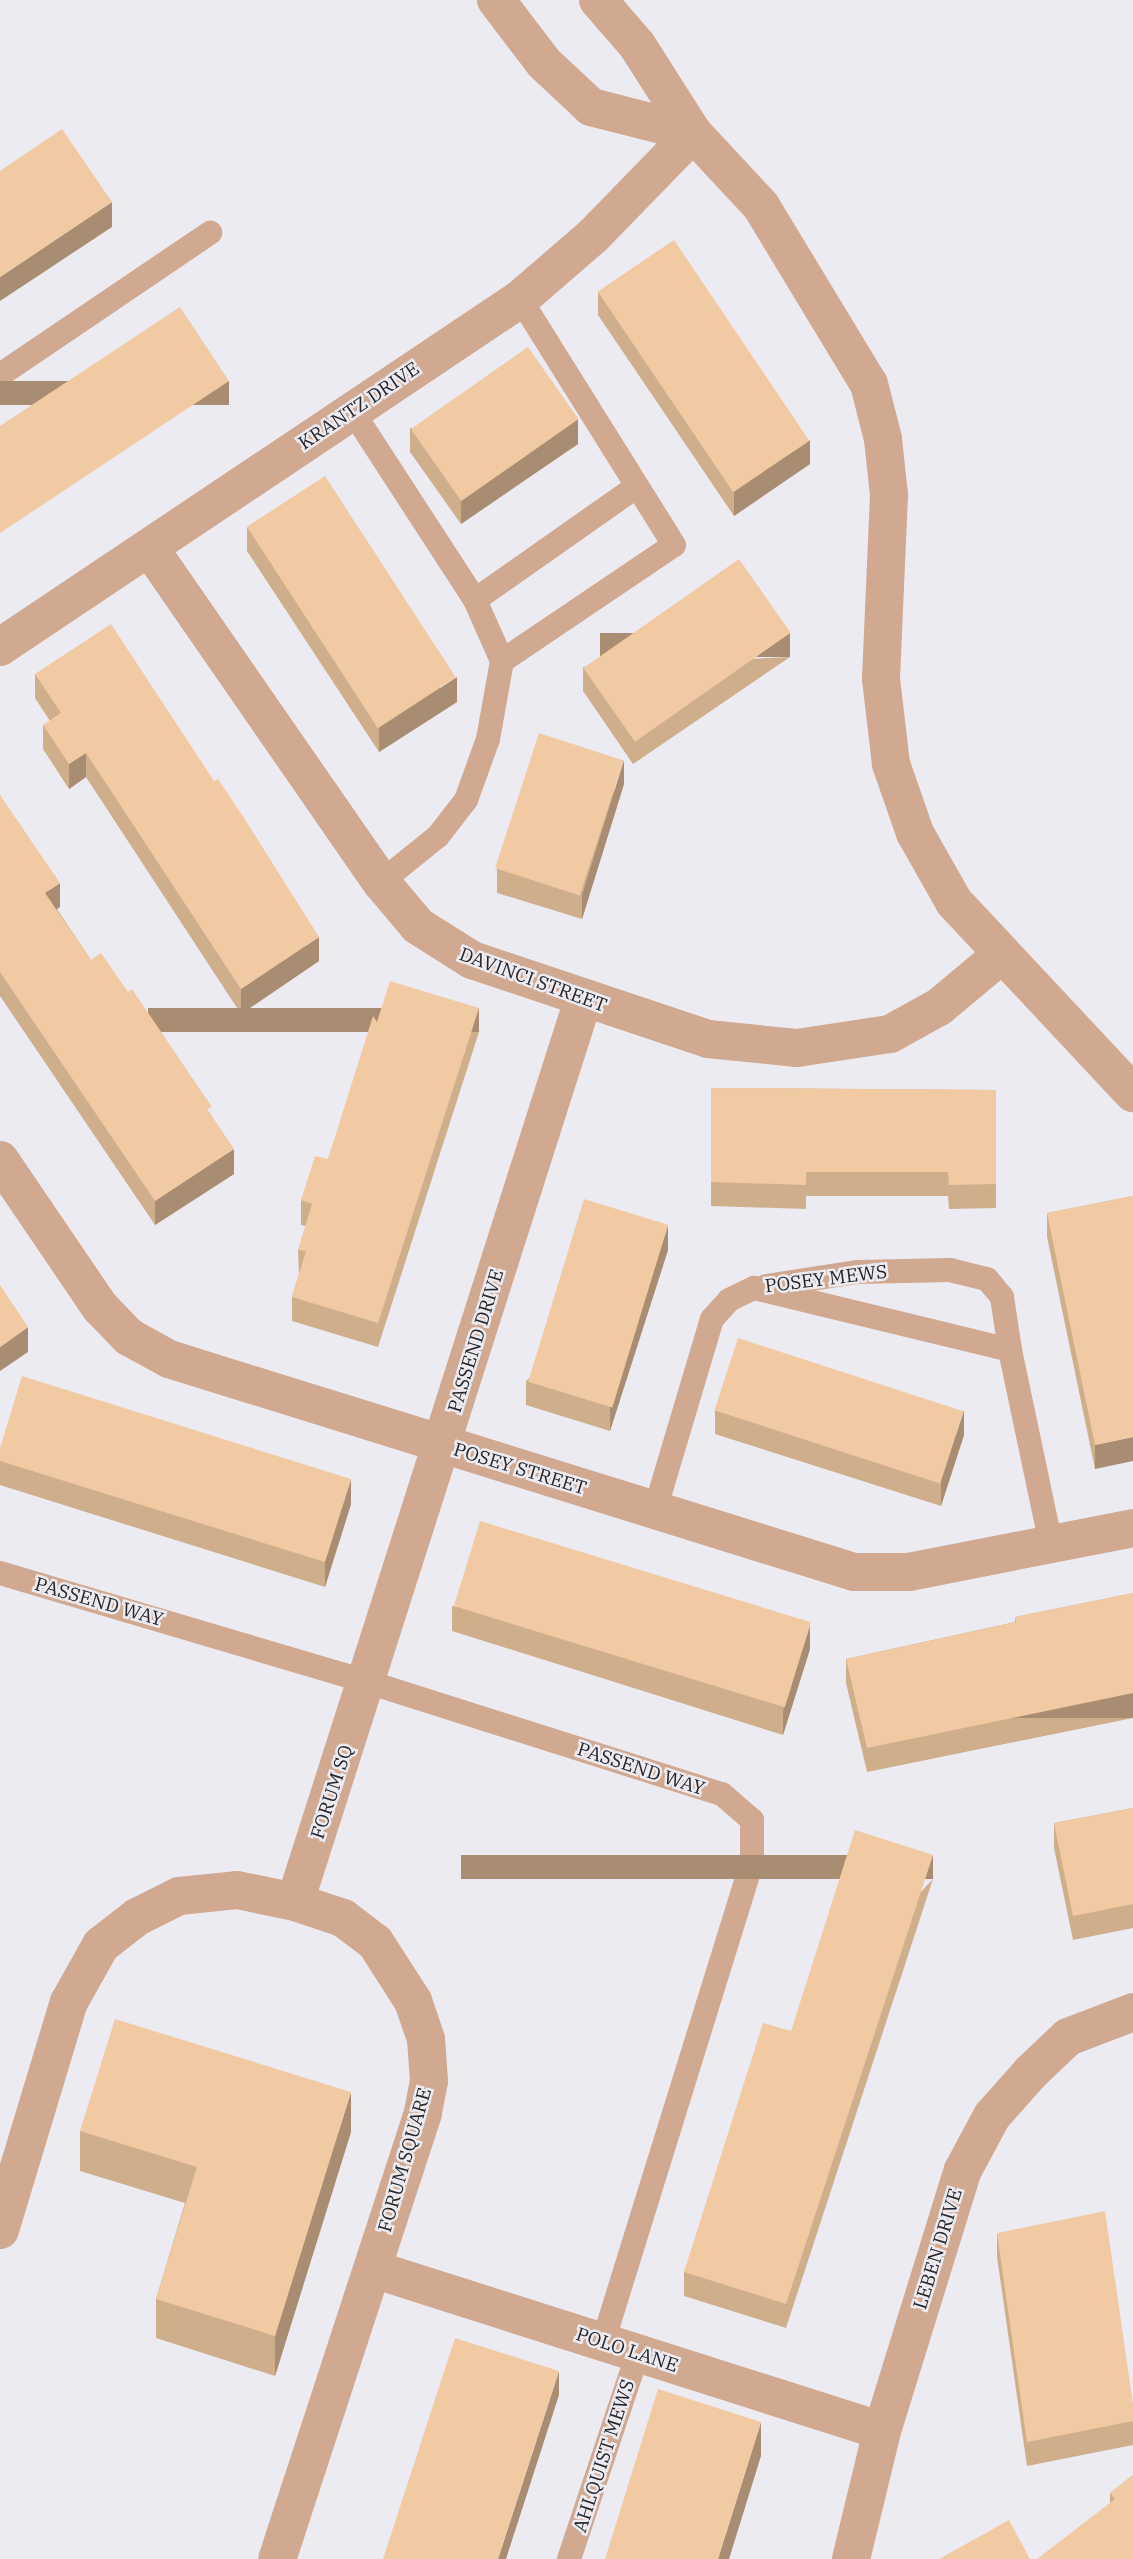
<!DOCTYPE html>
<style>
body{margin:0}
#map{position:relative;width:1133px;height:2559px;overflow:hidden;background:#edebf2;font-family:"IBM Plex Serif",serif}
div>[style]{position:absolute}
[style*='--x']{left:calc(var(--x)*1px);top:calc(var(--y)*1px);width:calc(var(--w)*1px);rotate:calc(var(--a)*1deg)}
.service>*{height:24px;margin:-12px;padding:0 12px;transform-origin:12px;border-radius:12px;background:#d0a990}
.minor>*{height:38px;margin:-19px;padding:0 19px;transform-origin:19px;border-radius:19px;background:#d0a990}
.tertiary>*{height:38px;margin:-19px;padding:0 19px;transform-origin:19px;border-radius:19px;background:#d0a990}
.wall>*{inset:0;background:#cfae8c}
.shaded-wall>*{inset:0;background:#a98d72;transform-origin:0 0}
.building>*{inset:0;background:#f1caa3;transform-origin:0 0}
span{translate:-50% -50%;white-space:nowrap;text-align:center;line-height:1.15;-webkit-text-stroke:5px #edebf2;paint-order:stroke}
.street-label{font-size:19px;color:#262628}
</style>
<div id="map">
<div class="service">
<i style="--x:0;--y:375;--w:254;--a:-34.1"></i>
<i style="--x:351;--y:409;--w:228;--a:57"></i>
<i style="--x:475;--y:600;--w:67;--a:66.1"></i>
<i style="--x:502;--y:661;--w:79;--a:100.2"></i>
<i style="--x:488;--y:739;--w:65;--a:109.8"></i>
<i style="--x:466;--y:800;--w:46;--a:127.9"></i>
<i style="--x:438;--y:836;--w:73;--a:141.1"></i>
<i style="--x:475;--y:600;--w:197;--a:-35.1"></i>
<i style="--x:502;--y:661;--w:207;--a:-34"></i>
<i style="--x:674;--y:545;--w:290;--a:-122"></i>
<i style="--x:766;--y:1286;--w:93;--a:-8.7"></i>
<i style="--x:858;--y:1272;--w:92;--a:-1.2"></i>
<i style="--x:950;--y:1270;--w:38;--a:14"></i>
<i style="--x:987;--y:1279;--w:23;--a:50"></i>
<i style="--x:1002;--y:1297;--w:54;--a:81.4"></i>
<i style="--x:655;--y:1510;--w:199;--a:-73.4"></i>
<i style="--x:712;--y:1319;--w:25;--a:-48"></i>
<i style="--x:729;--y:1300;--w:28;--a:-26"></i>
<i style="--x:754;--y:1288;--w:263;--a:13.6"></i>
<i style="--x:1010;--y:1350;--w:198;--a:78.1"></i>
<i style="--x:0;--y:1573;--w:384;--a:16.5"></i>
<i style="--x:368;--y:1682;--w:371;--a:17.6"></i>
<i style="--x:722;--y:1794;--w:40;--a:41"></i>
<i style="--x:752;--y:1820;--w:42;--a:90"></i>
<i style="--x:752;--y:1862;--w:503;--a:107.25"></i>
<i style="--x:569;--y:2559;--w:217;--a:-71.5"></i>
</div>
<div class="minor">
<i style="--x:151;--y:550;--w:404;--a:55.3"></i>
<i style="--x:381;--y:882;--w:57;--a:49.9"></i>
<i style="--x:418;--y:926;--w:64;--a:32.2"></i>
<i style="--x:472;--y:960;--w:249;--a:18.5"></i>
<i style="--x:708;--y:1039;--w:89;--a:5.8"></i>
<i style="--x:797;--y:1048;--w:94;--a:-8.6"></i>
<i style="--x:890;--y:1034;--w:56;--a:-28.9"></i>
<i style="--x:939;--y:1007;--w:80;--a:-39.9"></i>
<i style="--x:0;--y:647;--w:626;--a:-33.79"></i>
<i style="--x:520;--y:299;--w:96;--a:-40.8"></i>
<i style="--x:593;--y:236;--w:144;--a:-45.8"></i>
<i style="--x:0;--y:1160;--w:178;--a:55.8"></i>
<i style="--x:100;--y:1307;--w:42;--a:46"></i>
<i style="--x:129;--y:1337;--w:46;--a:28.8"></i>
<i style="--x:169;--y:1359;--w:717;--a:17.27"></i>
<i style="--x:854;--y:1572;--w:55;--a:0"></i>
<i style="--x:909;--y:1572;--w:228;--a:-11.1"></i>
<i style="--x:295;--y:1902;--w:947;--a:-72.29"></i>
<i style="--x:0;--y:2230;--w:238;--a:-73.2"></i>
<i style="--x:69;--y:2002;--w:65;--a:-60.7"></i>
<i style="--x:101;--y:1945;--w:46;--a:-37.9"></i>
<i style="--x:137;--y:1917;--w:47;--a:-26.6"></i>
<i style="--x:179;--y:1896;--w:58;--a:-5.9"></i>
<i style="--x:237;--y:1890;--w:59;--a:11.7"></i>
<i style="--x:295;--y:1902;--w:51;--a:18.4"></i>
<i style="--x:343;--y:1918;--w:40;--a:37"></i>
<i style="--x:375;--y:1942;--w:70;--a:57.2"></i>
<i style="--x:413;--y:2001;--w:40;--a:71.1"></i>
<i style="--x:426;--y:2039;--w:42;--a:85.9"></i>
<i style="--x:429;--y:2081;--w:33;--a:101"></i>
<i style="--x:423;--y:2113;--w:469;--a:108.1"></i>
<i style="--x:373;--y:2269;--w:534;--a:17.65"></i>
<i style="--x:851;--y:2559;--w:132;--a:-76.4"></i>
<i style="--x:882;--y:2431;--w:273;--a:-72.8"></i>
<i style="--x:963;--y:2170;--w:61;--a:-61.8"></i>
<i style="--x:992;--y:2116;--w:59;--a:-48.4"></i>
<i style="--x:1031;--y:2072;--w:51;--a:-43.4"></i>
<i style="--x:1068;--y:2037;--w:70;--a:-21"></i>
</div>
<div class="tertiary">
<i style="--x:496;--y:0;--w:79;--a:52.7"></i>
<i style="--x:544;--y:63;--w:64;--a:43.1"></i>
<i style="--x:591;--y:107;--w:105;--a:14.3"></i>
<i style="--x:598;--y:0;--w:60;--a:49.1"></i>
<i style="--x:637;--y:45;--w:104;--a:57.5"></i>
<i style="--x:693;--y:133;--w:100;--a:47"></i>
<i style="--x:761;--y:206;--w:208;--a:58.8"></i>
<i style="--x:869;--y:384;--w:57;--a:75.7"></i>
<i style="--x:883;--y:439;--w:56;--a:83.9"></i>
<i style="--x:889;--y:495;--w:184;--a:92.5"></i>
<i style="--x:881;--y:679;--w:86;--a:83.3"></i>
<i style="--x:891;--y:764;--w:73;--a:70.8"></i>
<i style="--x:915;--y:833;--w:79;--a:60.5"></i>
<i style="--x:954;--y:902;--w:262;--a:46.9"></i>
</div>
<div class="wall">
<i style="clip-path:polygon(598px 291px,810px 464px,734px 516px,598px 315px)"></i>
<i style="clip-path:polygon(410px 428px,578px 444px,461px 524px,410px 452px)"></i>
<i style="clip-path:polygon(247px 527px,457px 702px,379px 752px,247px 551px)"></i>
<i style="clip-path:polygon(790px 657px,633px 764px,583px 691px,583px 667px)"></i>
<i style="clip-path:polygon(35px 674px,319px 961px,241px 1014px,86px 777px,69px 789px,43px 749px,43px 725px,50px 721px,35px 698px)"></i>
<i style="clip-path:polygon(624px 784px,582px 919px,497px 893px,497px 869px)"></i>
<i style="clip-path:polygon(0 795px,60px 907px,57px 909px,91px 960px,212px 1116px,234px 1174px,155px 1225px,0 996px)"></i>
<i style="clip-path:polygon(377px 1022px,479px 1032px,378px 1347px,292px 1321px,292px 1297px,299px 1274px,298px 1250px,306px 1226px,301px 1225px,301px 1200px,328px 1159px)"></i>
<i style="clip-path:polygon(711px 1088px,996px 1090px,996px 1208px,949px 1209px,948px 1196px,806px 1196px,806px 1209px,711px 1206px)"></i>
<i style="clip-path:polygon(1133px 1196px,1095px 1469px,1047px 1237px,1047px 1213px)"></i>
<i style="clip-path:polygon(668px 1250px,610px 1431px,526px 1405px,526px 1381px)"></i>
<i style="clip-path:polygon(715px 1410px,964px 1435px,941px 1506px,715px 1434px)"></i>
<i style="clip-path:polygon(0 1448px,351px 1504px,325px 1587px,0 1485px)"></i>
<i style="clip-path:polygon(1133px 1593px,1133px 1718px,867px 1772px,846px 1683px,846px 1659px,1015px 1622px,1015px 1617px)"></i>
<i style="clip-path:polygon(452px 1606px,810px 1649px,783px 1735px,452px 1631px)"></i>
<i style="clip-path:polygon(1133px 1808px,1133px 1928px,1073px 1940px,1054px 1848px,1054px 1823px)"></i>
<i style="clip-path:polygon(933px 1879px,786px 2328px,684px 2296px,684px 2272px,791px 2031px)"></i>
<i style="clip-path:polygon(80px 2131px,351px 2132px,275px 2376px,156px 2338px,156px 2299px,185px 2203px,80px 2171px)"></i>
<i style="clip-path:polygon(997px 2233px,1133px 2404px,1133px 2445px,1027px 2466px,997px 2257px)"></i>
<i style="clip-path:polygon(1133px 2475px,1133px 2559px,1110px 2503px,1110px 2493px)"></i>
</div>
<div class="shaded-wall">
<i style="clip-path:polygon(112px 202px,112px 227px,0 301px,0 277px)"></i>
<i style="left:229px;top:381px;width:24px;height:275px;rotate:90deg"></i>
<i style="clip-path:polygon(578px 419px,578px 444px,461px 524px,461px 500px)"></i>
<i style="clip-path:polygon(810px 440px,810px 464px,734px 516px,734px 492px)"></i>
<i style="left:790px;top:633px;width:24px;height:190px;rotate:90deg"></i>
<i style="clip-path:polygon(457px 677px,457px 702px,379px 752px,379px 728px)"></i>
<i style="clip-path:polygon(86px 753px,86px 777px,69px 789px,69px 764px)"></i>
<i style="clip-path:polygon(624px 760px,624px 784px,582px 919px,582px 895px)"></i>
<i style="clip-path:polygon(60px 883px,60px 907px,45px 917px,45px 893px)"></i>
<i style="clip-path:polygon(319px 937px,319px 961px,241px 1014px,241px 989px)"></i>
<i style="left:479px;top:1008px;width:24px;height:331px;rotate:90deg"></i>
<i style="clip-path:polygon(234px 1149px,234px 1174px,155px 1225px,155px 1201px)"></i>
<i style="clip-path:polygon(668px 1225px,668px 1250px,610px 1431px,610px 1407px)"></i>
<i style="clip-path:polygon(28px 1327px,28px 1352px,0 1371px,0 1347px)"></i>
<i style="clip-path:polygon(964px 1410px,964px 1435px,941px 1506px,941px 1482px)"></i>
<i style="clip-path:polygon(1133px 1437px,1133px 1461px,1095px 1469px,1095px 1445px)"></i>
<i style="clip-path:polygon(351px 1479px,351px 1504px,325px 1587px,325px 1562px)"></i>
<i style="clip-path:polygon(810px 1625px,810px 1649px,783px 1735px,783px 1711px)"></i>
<i style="left:1133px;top:1693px;width:25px;height:272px;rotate:90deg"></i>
<i style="left:933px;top:1855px;width:24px;height:472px;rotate:90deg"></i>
<i style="clip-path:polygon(351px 2092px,351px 2132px,275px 2376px,275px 2336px)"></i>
<i style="clip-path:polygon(559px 2371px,559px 2395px,506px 2559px,498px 2559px)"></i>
<i style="clip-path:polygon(761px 2422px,761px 2456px,729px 2559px,718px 2559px)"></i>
</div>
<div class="building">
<i style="clip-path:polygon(62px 129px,112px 202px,0 277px,0 171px)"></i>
<i style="left:674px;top:240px;width:242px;height:92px;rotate:56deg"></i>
<i style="clip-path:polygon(180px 307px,229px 381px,0 533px,0 426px)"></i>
<i style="left:528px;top:347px;width:88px;height:143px;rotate:55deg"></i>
<i style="left:325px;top:476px;width:240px;height:93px;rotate:57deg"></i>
<i style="left:739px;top:559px;width:90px;height:190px;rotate:55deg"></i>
<i style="clip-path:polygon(111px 624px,214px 781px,218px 779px,244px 818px,319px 937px,241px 989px,86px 753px,69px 764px,43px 725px,61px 713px,35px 674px)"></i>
<i style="left:539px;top:733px;width:89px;height:142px;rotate:18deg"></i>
<i style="clip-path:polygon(0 795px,60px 883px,45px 893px,91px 960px,101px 953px,128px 992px,132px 989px,212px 1107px,207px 1109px,234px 1149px,155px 1201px,0 972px)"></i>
<i style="clip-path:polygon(390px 981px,479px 1008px,378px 1323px,292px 1297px,306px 1251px,298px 1250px,312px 1204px,301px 1200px,315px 1156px,328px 1159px,373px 1016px,377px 1022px)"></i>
<i style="clip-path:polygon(711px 1088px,996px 1090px,996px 1184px,949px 1185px,948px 1172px,806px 1172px,806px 1185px,711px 1182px)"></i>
<i style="clip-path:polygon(1133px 1196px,1133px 1437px,1095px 1445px,1047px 1213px)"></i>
<i style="left:584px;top:1199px;width:88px;height:191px;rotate:17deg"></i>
<i style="clip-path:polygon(0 1285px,28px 1327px,0 1347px)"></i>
<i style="left:738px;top:1338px;width:237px;height:76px;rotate:18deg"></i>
<i style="clip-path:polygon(22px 1376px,351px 1479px,325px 1562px,0 1461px,0 1448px)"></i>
<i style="left:480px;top:1521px;width:346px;height:89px;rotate:17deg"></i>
<i style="clip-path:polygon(1133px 1593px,1133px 1693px,867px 1748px,846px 1659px,1016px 1622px,1015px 1617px)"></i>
<i style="clip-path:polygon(1133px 1808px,1133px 1904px,1073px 1916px,1054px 1823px)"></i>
<i style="clip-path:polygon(855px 1830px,933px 1855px,786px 2304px,684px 2272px,763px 2023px,791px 2031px)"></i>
<i style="clip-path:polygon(115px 2019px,351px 2092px,275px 2336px,156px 2299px,197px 2167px,80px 2131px)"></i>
<i style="clip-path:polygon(1105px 2211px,1133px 2404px,1133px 2421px,1027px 2442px,997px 2233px)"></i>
<i style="clip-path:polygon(455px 2338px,559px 2371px,498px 2559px,383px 2559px)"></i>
<i style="clip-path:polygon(658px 2389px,761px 2422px,718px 2559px,605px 2559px)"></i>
<i style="clip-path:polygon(1133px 2475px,1133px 2559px,1037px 2559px,1115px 2499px,1110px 2493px)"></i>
<i style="clip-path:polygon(1009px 2520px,1030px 2559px,939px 2559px)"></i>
</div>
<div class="street-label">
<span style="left:359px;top:406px;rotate:-34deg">KRANTZ DRIVE</span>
<span style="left:533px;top:980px;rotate:20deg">DAVINCI STREET</span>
<span style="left:826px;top:1279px;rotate:-7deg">POSEY MEWS</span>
<span style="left:476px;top:1341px;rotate:-73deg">PASSEND DRIVE</span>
<span style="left:520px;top:1469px;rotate:17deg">POSEY STREET</span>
<span style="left:99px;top:1602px;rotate:16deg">PASSEND WAY</span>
<span style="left:641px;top:1769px;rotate:18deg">PASSEND WAY</span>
<span style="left:332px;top:1792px;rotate:-72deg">FORUM SQ</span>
<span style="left:405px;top:2160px;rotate:-74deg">FORUM SQUARE</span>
<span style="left:938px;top:2249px;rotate:-73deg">LEBEN DRIVE</span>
<span style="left:627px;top:2350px;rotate:18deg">POLO LANE</span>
<span style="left:604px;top:2456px;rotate:-72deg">AHLQUIST MEWS</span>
</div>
</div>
